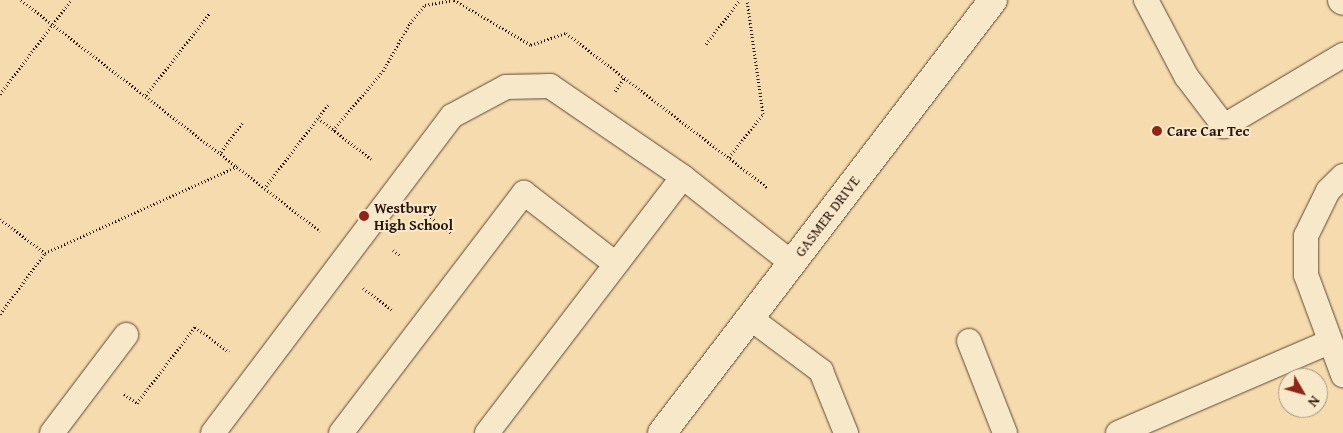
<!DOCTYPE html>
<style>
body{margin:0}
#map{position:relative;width:1343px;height:433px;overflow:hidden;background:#f5dbad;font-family:"Gentium Book Plus",serif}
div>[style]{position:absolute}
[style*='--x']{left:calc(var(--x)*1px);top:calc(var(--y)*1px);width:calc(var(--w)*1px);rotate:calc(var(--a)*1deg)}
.path>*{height:3px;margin-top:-1.5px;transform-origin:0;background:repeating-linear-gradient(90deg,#2b160d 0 1px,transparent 0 3.5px)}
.roads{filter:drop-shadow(0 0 1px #5e4735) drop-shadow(0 0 1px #5e4735)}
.lane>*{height:24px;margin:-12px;padding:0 12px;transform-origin:12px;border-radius:12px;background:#f8e8ca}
.secondary>*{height:28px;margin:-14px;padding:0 14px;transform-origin:14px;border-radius:14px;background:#f8e8ca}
.dots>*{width:14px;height:14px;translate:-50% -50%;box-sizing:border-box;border:2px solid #f8e8ca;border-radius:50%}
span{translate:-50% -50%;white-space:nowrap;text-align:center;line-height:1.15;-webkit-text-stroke:4px #f8e8ca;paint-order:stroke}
.poi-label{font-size:15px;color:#2b160d;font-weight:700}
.left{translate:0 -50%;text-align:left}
.street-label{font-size:15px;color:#2b160d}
.north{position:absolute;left:1278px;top:368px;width:50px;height:50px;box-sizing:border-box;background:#f8e8ca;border:1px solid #a6947e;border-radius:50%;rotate:128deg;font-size:14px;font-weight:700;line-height:20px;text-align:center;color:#2b160d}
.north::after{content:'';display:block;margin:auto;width:18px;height:22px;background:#8f2418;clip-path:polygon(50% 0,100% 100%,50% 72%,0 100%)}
</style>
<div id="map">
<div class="path">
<i style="--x:21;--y:0;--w:378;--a:37.7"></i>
<i style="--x:706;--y:44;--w:56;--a:-52.3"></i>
<i style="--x:615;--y:91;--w:17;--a:-54"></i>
<i style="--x:0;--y:94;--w:118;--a:-52.9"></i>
<i style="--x:146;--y:95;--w:103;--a:-52.1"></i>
<i style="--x:318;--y:118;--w:67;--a:37.7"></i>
<i style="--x:333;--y:130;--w:77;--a:-49.7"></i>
<i style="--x:383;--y:71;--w:55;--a:-60.6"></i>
<i style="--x:410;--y:23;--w:23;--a:-50"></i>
<i style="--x:425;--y:5;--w:29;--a:-10"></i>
<i style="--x:454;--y:0;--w:89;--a:30.3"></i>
<i style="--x:531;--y:45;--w:37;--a:-19"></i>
<i style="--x:566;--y:33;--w:255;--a:37.5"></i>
<i style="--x:221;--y:152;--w:37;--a:-54"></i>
<i style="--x:729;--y:157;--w:55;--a:-51.7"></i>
<i style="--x:763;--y:114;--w:115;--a:-98"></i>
<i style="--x:266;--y:186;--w:102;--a:-52.6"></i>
<i style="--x:422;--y:211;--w:36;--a:37"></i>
<i style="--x:0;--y:219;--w:56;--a:37.1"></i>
<i style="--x:393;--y:250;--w:10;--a:37"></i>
<i style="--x:363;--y:288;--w:36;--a:37"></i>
<i style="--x:0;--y:314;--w:76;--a:-53.6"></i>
<i style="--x:45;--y:253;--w:212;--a:-24.3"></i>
<i style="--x:124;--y:394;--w:16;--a:35"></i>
<i style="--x:137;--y:403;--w:96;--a:-52.7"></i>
<i style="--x:195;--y:327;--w:42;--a:36.3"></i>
</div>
<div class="roads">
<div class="lane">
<i style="--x:1146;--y:0;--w:86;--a:62.2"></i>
<i style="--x:1186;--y:76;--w:63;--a:52.8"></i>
<i style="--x:1224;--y:126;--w:139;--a:-30.8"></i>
<i style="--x:1343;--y:176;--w:21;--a:135"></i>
<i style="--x:1328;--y:191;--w:50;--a:116.1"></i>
<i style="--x:1306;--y:236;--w:39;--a:90"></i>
<i style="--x:1306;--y:275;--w:107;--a:69.7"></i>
<i style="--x:750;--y:318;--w:89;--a:36.7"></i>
<i style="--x:821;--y:371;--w:67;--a:68"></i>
<i style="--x:969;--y:341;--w:99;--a:68.6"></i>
<i style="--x:52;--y:433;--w:123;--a:-52.9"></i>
<i style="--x:213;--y:433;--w:397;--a:-53"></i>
<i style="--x:452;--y:116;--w:61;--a:-28.2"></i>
<i style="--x:506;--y:87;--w:44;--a:-1.3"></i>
<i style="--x:550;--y:86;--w:161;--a:34.4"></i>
<i style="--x:683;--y:177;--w:139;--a:38.3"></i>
<i style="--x:341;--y:433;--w:302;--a:-52.7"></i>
<i style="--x:524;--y:193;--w:116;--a:37.7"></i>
<i style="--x:487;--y:433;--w:322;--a:-52.6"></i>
<i style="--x:1118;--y:433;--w:230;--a:-23.3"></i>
</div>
<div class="secondary">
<i style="--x:1342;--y:0;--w:1;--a:45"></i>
<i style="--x:662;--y:433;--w:545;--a:-52.6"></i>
</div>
</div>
<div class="dots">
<i style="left:1157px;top:131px;background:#8f2418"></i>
<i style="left:364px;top:216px;background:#8f2418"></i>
</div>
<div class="poi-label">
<span class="left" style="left:1167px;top:131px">Care Car Tec</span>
<span class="left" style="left:374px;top:216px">Westbury<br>High School</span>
</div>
<div class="street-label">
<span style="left:827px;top:216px;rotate:-53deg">GASMER DRIVE</span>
</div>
<div class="north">N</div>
</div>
